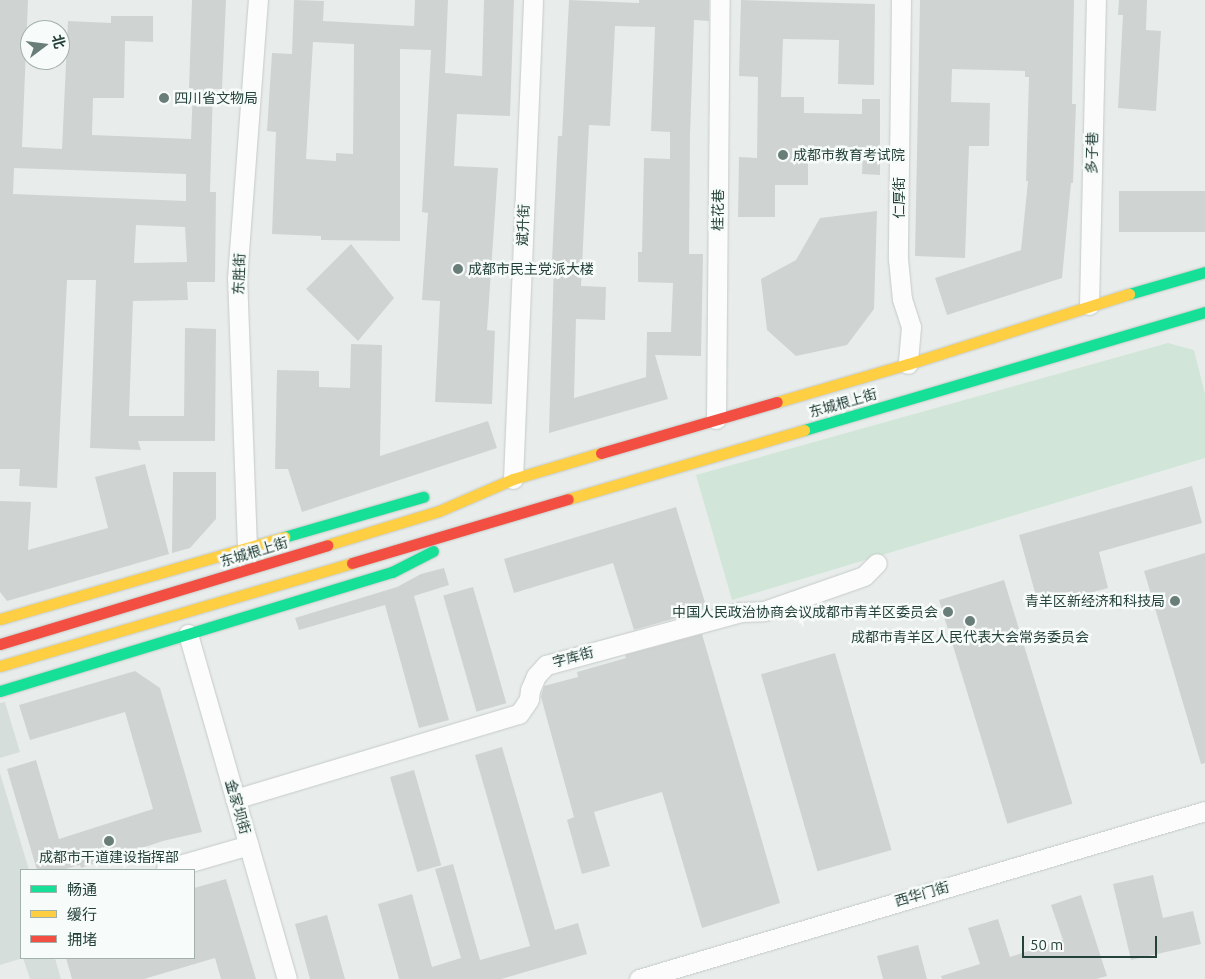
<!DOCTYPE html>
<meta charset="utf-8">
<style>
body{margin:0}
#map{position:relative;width:1205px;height:979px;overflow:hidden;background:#e8edeb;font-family:Ubuntu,"Noto Sans SC",sans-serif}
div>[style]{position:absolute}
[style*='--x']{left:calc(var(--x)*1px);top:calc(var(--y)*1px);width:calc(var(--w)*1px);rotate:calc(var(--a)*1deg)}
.built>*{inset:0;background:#d6dedb}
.green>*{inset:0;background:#d1e6d8}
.building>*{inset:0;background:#cfd4d2;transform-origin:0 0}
.roads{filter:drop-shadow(0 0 1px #c5cac8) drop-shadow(0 0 1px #c5cac8)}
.street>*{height:19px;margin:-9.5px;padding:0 9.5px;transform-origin:9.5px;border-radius:9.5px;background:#fcfcfc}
.fast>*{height:11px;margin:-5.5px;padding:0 5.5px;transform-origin:5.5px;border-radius:5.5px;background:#16e098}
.slow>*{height:11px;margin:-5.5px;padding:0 5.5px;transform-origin:5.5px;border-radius:5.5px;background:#ffcf43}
.jam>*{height:11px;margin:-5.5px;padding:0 5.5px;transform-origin:5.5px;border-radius:5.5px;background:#f24e42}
.dots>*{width:14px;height:14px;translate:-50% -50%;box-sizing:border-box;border:2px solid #f7fbf9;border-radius:50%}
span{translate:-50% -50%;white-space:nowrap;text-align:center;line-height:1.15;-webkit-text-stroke:5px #f7fbf9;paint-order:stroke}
.poi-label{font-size:14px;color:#24423a}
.left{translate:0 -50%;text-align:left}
.right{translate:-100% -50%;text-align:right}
.street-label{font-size:14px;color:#24423a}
.legend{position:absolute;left:20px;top:869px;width:175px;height:90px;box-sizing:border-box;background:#f7fbf9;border:1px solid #a3b1ad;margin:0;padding:6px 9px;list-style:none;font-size:15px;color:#24423a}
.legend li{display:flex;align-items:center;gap:10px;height:25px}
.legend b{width:25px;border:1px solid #a3b1ad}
.north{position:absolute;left:20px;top:20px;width:50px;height:50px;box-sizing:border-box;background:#f7fbf9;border:1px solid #a3b1ad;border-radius:50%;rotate:75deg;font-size:14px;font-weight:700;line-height:20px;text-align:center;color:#24423a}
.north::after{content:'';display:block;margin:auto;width:18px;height:22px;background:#697e78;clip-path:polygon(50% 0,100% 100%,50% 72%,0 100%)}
.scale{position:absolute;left:1022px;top:936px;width:135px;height:22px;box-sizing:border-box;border:2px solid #24423a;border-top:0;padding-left:6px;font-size:15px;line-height:18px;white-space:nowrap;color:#24423a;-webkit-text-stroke:4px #f7fbf9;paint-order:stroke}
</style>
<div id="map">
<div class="built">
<i style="clip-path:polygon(5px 702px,20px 752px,0 758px,0 703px)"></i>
<i style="clip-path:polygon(0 773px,29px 870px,21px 870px,21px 958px,55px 958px,61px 979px,30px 979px,23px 958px,0 965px)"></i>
</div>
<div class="green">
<i style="clip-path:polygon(1168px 343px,1194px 350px,1205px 394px,1205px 458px,732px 600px,696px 475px)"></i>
</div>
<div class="building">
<i style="clip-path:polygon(evenodd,0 0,28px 0,22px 147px,62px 149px,68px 21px,111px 23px,111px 16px,153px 16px,153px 42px,125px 41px,124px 98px,93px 98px,92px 135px,191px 139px,193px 88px,189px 88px,192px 0,226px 0,222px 89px,213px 89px,210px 192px,216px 192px,215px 282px,187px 282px,188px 300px,133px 301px,129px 416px,184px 416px,185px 328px,216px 329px,215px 441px,138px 441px,141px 450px,90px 448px,96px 280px,67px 280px,57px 488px,19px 486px,20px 469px,0 469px,0 0,14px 168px,186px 174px,186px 201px,13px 194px,14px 168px,0 0,136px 225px,185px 227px,187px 262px,134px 263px,136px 225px)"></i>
<i style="clip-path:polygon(evenodd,294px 0,324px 1px,323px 21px,414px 26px,415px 0,448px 0,445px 73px,482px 76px,484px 0,514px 0,510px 116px,457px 114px,454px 166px,498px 168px,487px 330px,495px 331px,492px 404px,435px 402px,440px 301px,422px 300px,428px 213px,422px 212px,431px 50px,400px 49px,400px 241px,321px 240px,321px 236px,272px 234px,276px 132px,267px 131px,272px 53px,292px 54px,294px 0,313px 42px,354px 44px,353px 154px,336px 153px,336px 161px,306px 159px,313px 42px)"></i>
<i style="clip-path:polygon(evenodd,569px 0,639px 3px,639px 0,709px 0,709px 21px,694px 20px,690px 135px,689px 254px,703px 254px,701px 356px,655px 355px,668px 399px,549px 433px,554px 261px,552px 261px,558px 136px,562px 136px,569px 0,615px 26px,655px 27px,651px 131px,670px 132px,670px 159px,644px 158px,642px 252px,638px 252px,638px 282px,673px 283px,671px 332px,647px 332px,646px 377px,574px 398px,576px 319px,605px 320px,606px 287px,581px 286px,589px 125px,610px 126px,615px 26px)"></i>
<i style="clip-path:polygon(741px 0,875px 4px,874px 85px,838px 84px,839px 40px,783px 39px,781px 97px,804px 97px,804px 113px,862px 114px,862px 99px,880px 99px,880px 175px,862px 174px,863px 152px,808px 151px,808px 185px,775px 185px,775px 217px,738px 217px,739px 157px,757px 158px,758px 77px,739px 76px)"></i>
<i style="clip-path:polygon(920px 0,1074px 0,1072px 104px,1076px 104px,1073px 183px,1071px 183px,1062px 278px,947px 315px,935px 278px,1021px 250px,1028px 181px,1026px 181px,1029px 77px,1025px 77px,1025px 71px,952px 69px,951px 102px,990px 103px,989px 146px,969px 146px,965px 258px,915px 256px)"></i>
<i style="clip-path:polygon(1119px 0,1147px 0,1146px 30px,1161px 31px,1156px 111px,1118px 108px,1123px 15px,1118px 15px)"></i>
<i style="left:1205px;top:191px;width:41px;height:86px;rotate:90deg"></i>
<i style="clip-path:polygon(877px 211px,874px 309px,847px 345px,796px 356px,767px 330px,761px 279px,796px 260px,820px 218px)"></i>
<i style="clip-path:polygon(351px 244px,394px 298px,358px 341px,306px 289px)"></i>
<i style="clip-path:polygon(351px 344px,382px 345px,380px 456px,488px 421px,497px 448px,302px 512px,288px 469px,275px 469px,277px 370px,319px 371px,319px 387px,350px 388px)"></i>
<i style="clip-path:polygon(145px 464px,169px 554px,7px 601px,0 592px,0 501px,31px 502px,28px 550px,108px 528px,95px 477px)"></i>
<i style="clip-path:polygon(173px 472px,216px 472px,216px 519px,190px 548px,172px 553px)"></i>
<i style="clip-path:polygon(1192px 486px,1202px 523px,1099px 552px,1108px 588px,1039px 607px,1019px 535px)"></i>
<i style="clip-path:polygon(676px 507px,707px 609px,634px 630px,613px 563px,514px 593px,504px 559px)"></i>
<i style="clip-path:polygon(1205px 553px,1205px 763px,1201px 764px,1144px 571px)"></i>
<i style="clip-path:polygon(444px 568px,449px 585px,414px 596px,449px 720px,419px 728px,385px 605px,299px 630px,295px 618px,397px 587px,421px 574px)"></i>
<i style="left:1004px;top:580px;width:234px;height:68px;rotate:73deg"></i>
<i style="left:473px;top:587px;width:121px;height:31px;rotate:74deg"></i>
<i style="clip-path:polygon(702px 634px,780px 903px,702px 928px,662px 792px,594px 812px,610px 866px,582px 874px,567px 820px,574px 817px,541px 697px,544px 686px,578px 677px,577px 672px,626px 658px,625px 655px)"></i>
<i style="left:835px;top:653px;width:205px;height:77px;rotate:74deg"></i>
<i style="clip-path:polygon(135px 671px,160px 688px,202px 832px,163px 841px,81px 868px,80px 865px,62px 870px,37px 870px,7px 769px,36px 760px,59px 839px,153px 809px,125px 712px,30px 740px,19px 705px)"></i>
<i style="clip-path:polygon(502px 747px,555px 930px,578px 923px,587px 954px,501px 979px,399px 979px,378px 904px,412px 894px,432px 967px,461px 958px,435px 869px,453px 864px,480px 960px,530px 946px,475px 755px)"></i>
<i style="left:414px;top:770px;width:99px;height:25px;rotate:74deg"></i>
<i style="clip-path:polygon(1153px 875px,1163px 918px,1193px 911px,1201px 944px,1131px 960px,1113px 884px)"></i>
<i style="clip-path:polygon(226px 879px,256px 979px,221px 979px,215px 958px,144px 979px,72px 979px,66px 958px,194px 958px,194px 888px)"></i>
<i style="clip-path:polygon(1081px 895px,1107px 976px,1096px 979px,942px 979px,941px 976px,980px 964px,968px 928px,998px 919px,1010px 957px,1063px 940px,1051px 905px)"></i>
<i style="clip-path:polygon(327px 915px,345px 979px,310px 979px,295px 924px)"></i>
<i style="clip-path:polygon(918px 945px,927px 979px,883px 979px,877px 956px)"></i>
</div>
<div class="roads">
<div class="street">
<i style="--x:901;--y:0;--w:259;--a:90.7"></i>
<i style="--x:898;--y:259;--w:40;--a:84.3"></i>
<i style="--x:902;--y:299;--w:29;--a:72"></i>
<i style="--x:911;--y:327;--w:37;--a:95"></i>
<i style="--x:1089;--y:305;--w:305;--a:-88.7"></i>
<i style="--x:716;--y:419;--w:419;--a:-89.5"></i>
<i style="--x:513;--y:479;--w:479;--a:-87.6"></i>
<i style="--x:247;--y:548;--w:270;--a:-92.1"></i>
<i style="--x:237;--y:278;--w:279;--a:-85.7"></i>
<i style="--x:188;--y:634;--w:359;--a:74"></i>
<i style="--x:235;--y:799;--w:296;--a:-16.7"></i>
<i style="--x:519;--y:714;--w:18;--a:-56"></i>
<i style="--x:529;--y:699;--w:9;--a:-84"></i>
<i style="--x:530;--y:690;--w:15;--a:-67"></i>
<i style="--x:536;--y:676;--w:15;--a:-48"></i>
<i style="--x:546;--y:665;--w:202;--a:-15.2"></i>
<i style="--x:741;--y:612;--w:23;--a:-2"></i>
<i style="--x:764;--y:611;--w:106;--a:-19.3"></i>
<i style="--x:864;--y:576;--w:18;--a:-45"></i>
<i style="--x:166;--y:869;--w:86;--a:-16.1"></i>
<i style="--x:639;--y:979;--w:590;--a:-16.53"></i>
</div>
<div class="fast">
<i style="--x:1129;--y:294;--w:79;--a:-16.1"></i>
<i style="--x:804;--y:430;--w:418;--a:-16.4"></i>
<i style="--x:284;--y:537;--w:145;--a:-16.1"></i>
<i style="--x:0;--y:691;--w:410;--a:-16.9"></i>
<i style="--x:392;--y:572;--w:46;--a:-27.1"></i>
</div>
<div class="slow">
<i style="--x:777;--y:402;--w:136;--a:-16.2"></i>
<i style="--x:908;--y:364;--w:232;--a:-17.6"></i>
<i style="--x:568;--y:499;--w:246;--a:-16.3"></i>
<i style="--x:327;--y:545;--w:117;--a:-16.9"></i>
<i style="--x:439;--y:511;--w:81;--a:-23.4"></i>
<i style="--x:513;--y:479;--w:92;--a:-16.5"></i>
<i style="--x:0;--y:619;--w:296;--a:-16.1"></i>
<i style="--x:0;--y:666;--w:367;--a:-16.3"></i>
</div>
<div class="jam">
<i style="--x:601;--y:453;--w:183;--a:-16.2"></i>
<i style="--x:352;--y:563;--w:225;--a:-16.5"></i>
<i style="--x:0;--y:644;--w:342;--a:-16.8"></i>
</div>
</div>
<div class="dots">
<i style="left:164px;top:98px;background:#697e78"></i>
<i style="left:783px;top:155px;background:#697e78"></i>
<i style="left:458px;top:269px;background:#697e78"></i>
<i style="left:1175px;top:601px;background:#697e78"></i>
<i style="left:948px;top:612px;background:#697e78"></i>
<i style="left:970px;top:621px;background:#697e78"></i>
<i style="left:109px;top:841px;background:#697e78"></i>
</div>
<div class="poi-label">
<span class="left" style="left:174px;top:98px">四川省文物局</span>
<span class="left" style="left:793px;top:155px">成都市教育考试院</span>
<span class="left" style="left:468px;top:269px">成都市民主党派大楼</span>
<span class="right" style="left:1165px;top:601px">青羊区新经济和科技局</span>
<span class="right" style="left:938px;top:612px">中国人民政治协商会议成都市青羊区委员会</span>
<span style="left:970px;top:637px">成都市青羊区人民代表大会常务委员会</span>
<span style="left:109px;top:857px">成都市干道建设指挥部</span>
</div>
<div class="street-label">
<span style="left:1092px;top:153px;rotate:-89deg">多子巷</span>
<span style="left:899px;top:198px;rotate:-90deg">仁厚街</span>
<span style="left:718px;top:210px;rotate:-89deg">桂花巷</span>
<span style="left:523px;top:225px;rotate:-88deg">斌升街</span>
<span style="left:239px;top:274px;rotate:-88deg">东胜街</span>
<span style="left:843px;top:403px;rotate:-16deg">东城根上街</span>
<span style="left:254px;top:552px;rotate:-17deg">东城根上街</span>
<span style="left:573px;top:657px;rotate:-15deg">字库街</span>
<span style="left:238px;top:807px;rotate:74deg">金家坝街</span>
<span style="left:922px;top:894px;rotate:-16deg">西华门街</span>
</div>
<ul class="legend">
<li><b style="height:6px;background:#16e098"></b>畅通</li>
<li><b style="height:6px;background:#ffcf43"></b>缓行</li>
<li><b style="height:6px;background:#f24e42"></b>拥堵</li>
</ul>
<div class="north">北</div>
<div class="scale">50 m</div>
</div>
